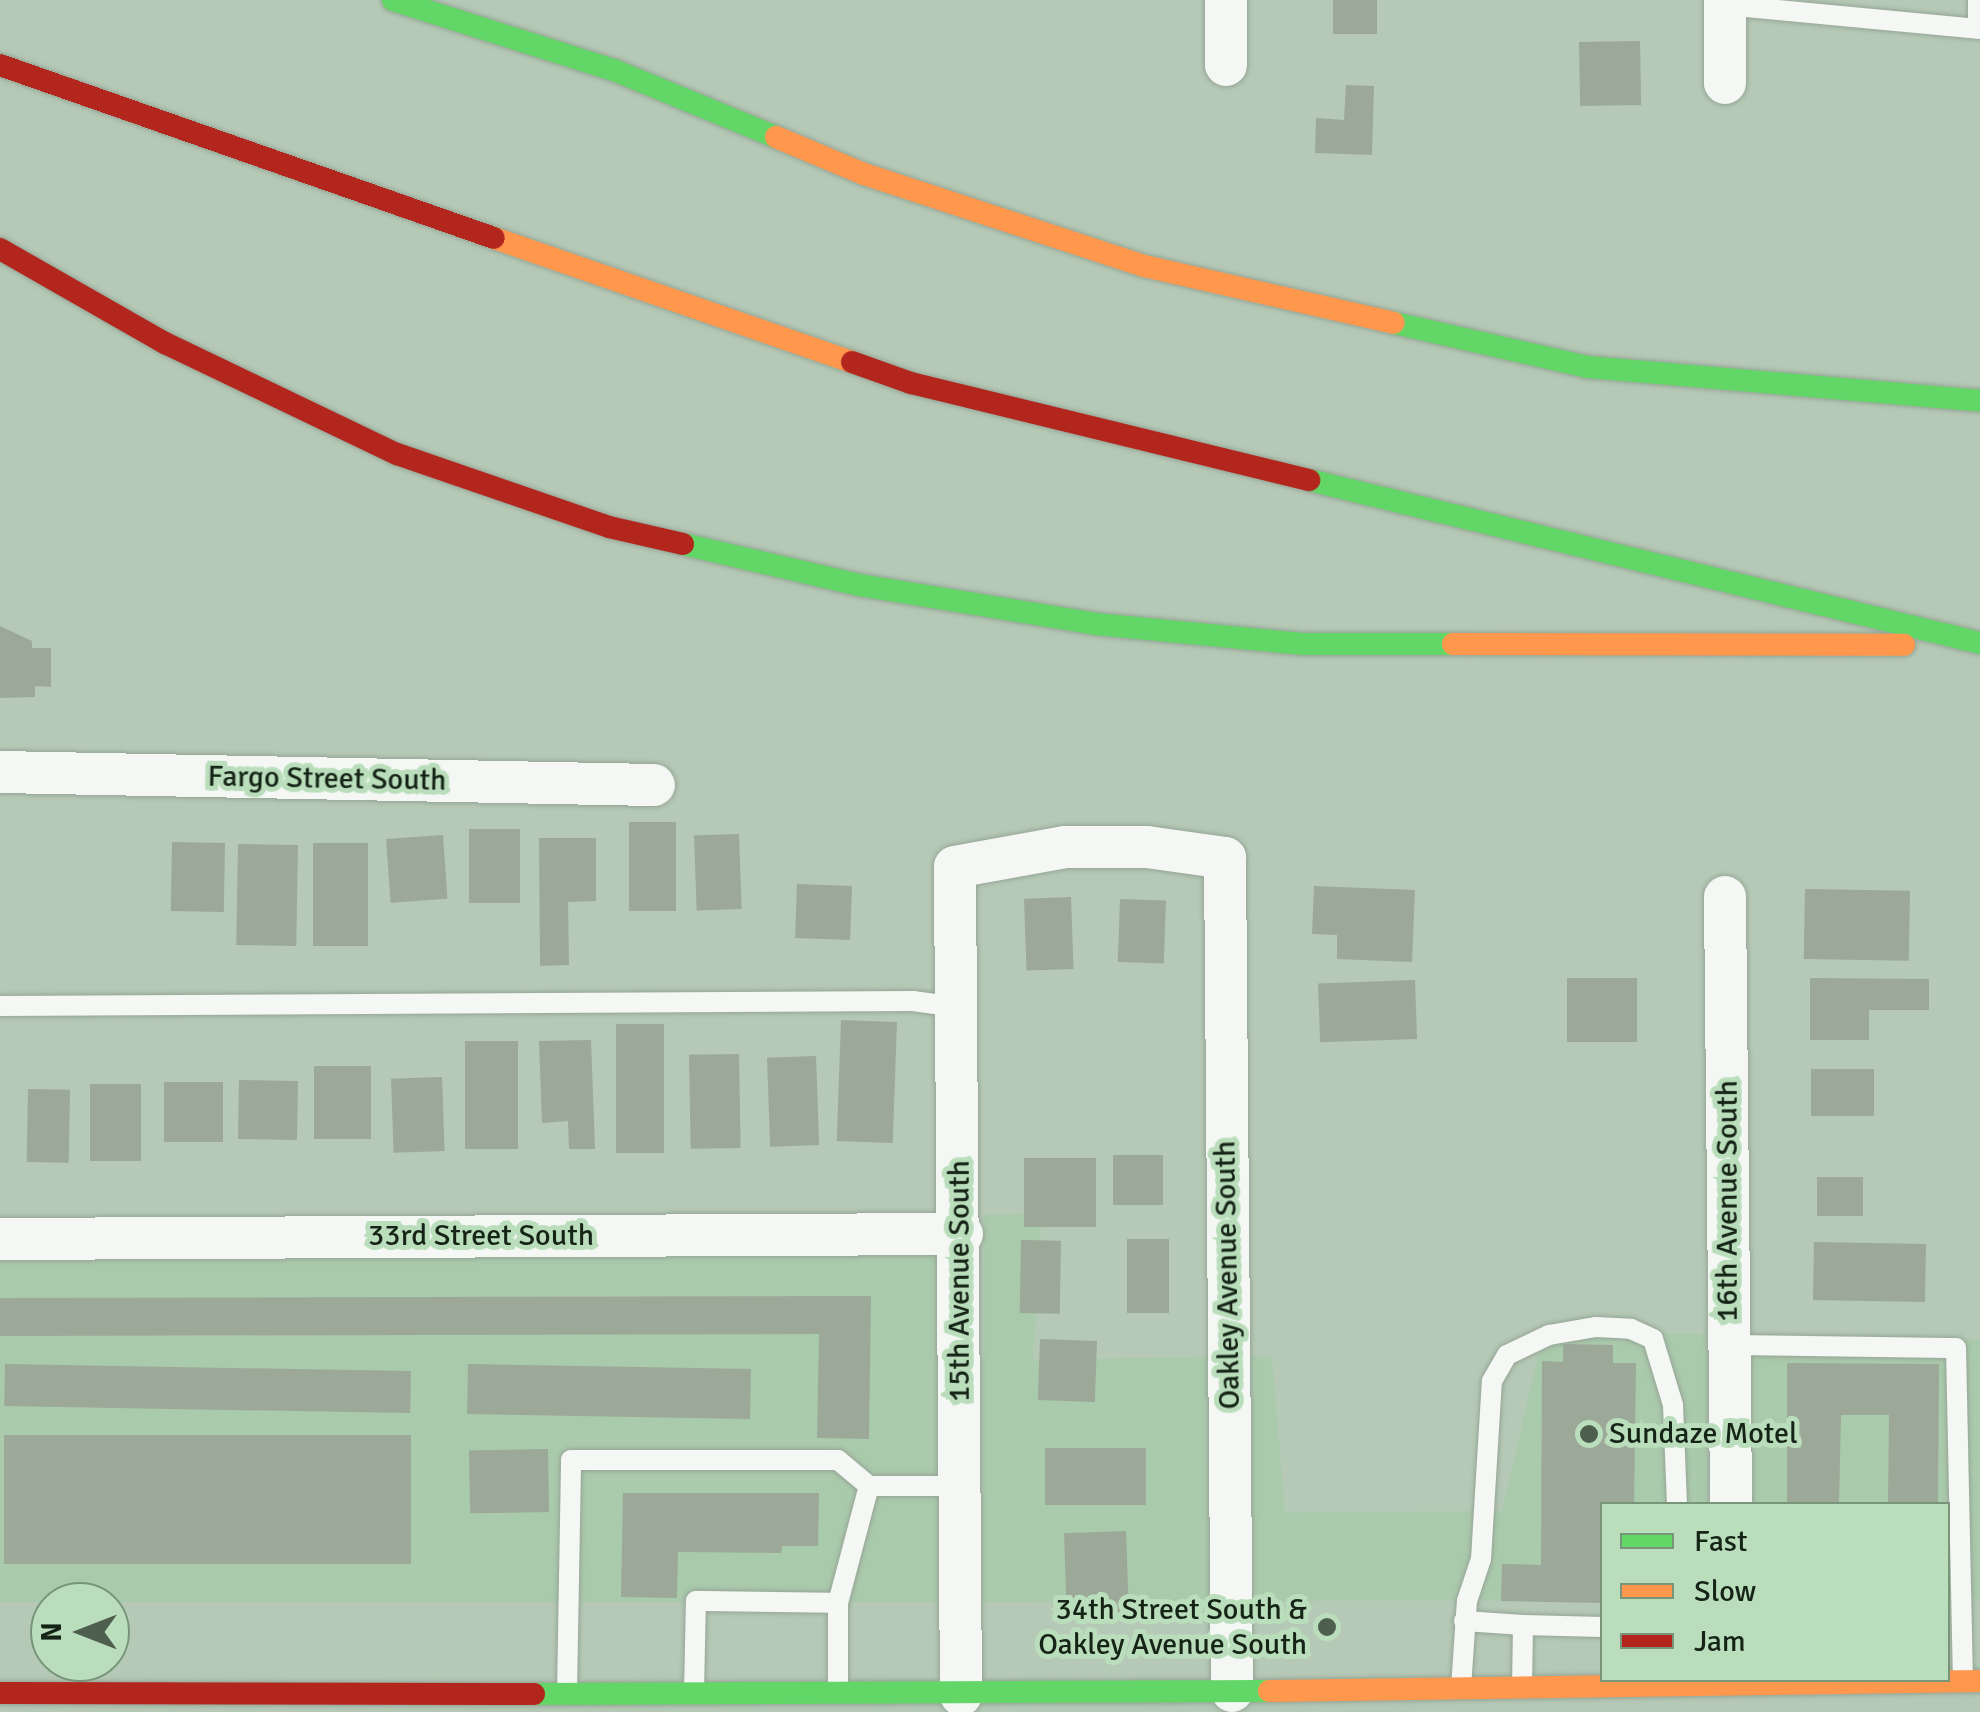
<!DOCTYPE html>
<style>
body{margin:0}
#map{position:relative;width:1980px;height:1712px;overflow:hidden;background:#b5c9b6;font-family:Signika,sans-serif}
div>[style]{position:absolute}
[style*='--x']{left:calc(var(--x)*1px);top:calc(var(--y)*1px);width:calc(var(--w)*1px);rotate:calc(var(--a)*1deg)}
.built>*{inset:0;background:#aacaac;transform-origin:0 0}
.building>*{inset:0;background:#9ca898;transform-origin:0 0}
.roads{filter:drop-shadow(0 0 2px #96a596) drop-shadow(0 0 2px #96a596)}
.lane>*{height:20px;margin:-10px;padding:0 10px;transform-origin:10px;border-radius:10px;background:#f4f7f4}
.street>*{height:42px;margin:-21px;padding:0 21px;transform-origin:21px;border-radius:21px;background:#f4f7f4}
.fast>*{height:22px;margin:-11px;padding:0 11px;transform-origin:11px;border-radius:11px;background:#63d668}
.slow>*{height:22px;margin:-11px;padding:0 11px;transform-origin:11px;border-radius:11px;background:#ff974d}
.jam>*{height:22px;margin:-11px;padding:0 11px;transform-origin:11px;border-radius:11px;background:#b3261e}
.dots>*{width:28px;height:28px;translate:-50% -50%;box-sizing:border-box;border:5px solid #badebb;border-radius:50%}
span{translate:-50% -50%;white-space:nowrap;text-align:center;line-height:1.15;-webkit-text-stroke:10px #badebb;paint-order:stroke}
.street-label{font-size:30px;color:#162417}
.poi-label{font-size:30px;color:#162417}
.left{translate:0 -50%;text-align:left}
.right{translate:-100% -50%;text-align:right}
.legend{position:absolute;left:1600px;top:1502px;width:350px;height:180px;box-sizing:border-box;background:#badebb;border:2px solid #789479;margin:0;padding:12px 18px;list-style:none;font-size:30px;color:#162417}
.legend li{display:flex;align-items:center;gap:20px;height:50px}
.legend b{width:50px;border:2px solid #789479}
.north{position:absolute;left:30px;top:1582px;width:100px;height:100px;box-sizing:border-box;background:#badebb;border:2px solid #789479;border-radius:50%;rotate:270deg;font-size:28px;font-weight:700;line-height:40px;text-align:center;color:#162417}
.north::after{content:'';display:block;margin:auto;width:35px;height:45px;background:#4e5e4f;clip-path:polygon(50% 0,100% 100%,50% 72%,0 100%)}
</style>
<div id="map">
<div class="built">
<i style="clip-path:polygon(1042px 1214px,1033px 1360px,1207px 1357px,1209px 1601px,983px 1602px,984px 1215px)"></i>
<i style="left:939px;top:1254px;width:348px;height:939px;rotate:90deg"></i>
<i style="clip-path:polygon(1544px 1330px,1707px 1334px,1708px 1504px,1602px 1504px,1602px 1600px,1254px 1601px,1251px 1357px,1272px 1357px,1285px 1513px,1502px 1511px)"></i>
<i style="clip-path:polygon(1751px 1335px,1980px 1340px,1980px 1598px,1948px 1598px,1948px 1504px,1753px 1504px)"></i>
</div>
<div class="building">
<i style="left:1333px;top:0;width:44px;height:34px"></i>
<i style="left:1640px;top:41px;width:64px;height:61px;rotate:89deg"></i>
<i style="clip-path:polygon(1346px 85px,1374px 86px,1372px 155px,1315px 153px,1316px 118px,1344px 120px)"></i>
<i style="clip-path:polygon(0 626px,32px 641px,32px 648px,51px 648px,51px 687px,35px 686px,35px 697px,0 698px)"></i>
<i style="left:629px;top:822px;width:47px;height:89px"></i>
<i style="left:469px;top:829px;width:51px;height:74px"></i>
<i style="left:739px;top:834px;width:75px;height:45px;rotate:88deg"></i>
<i style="left:443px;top:835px;width:64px;height:57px;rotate:86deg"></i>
<i style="clip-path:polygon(539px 838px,596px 838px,596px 901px,568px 902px,569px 965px,540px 966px)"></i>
<i style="left:172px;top:842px;width:53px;height:69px;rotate:1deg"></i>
<i style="left:313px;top:843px;width:55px;height:103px"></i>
<i style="left:238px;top:844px;width:60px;height:101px;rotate:1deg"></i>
<i style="left:797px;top:884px;width:55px;height:54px;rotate:2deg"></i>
<i style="clip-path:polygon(1314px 886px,1415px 890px,1412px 962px,1337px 959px,1337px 935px,1312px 934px)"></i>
<i style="left:1805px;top:889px;width:105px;height:70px;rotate:1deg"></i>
<i style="left:1071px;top:897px;width:72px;height:47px;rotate:88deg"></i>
<i style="left:1120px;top:899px;width:46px;height:63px;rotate:2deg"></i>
<i style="left:1637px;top:978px;width:64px;height:70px;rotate:90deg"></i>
<i style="clip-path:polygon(1810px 978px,1929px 979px,1929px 1010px,1869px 1010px,1869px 1040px,1810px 1040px)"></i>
<i style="left:1415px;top:980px;width:59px;height:97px;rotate:88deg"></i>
<i style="left:841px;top:1020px;width:56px;height:121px;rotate:2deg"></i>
<i style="left:616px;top:1024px;width:48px;height:129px"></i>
<i style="clip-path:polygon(591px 1040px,595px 1149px,569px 1149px,568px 1121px,542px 1123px,539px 1041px)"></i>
<i style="left:465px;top:1041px;width:53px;height:108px"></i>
<i style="left:739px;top:1054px;width:94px;height:50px;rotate:89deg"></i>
<i style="left:816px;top:1056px;width:89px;height:49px;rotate:88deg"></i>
<i style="left:314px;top:1066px;width:57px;height:73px"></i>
<i style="left:1811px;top:1069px;width:63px;height:47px"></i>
<i style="left:442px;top:1077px;width:74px;height:51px;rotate:88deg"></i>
<i style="left:239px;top:1080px;width:59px;height:59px;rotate:1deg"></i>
<i style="left:164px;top:1082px;width:59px;height:60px"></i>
<i style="left:90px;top:1084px;width:51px;height:77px"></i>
<i style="left:28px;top:1089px;width:42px;height:73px;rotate:1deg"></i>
<i style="left:1113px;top:1155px;width:50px;height:50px"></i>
<i style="left:1024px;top:1158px;width:72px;height:69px"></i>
<i style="left:1817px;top:1177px;width:46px;height:39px"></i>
<i style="left:1127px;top:1239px;width:42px;height:74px"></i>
<i style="left:1021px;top:1240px;width:40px;height:73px;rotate:1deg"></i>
<i style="left:1814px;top:1242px;width:112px;height:58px;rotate:1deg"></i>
<i style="clip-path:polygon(871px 1296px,869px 1439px,817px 1438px,819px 1334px,0 1336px,0 1298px)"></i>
<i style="left:1040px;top:1339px;width:57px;height:61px;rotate:2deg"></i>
<i style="clip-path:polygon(1563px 1344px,1613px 1345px,1613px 1363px,1636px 1363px,1634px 1504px,1602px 1504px,1602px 1603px,1501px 1601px,1502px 1564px,1541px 1565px,1542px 1361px,1563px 1362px)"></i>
<i style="clip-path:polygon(1787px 1363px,1939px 1364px,1938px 1504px,1888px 1504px,1889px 1415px,1841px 1415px,1839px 1504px,1787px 1504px)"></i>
<i style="left:5px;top:1364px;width:406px;height:42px;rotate:1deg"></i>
<i style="left:468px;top:1364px;width:283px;height:50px;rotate:1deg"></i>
<i style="left:411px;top:1435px;width:129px;height:407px;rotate:90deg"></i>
<i style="left:1045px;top:1448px;width:101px;height:57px"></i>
<i style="left:548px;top:1449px;width:63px;height:79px;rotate:89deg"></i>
<i style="clip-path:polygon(623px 1493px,819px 1493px,818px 1546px,782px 1546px,781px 1553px,678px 1552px,677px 1598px,621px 1597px)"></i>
<i style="left:1126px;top:1531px;width:81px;height:62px;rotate:88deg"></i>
</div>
<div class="roads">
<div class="lane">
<i style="--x:1725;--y:5;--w:254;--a:5.4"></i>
<i style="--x:1978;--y:29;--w:29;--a:-90"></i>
<i style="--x:0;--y:1006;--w:913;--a:-0.31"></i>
<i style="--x:913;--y:1001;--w:44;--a:7.8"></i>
<i style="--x:1729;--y:1345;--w:227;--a:0.8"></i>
<i style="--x:1956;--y:1348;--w:331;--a:88.8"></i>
<i style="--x:1464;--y:1621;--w:59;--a:3.9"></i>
<i style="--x:1523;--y:1625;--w:61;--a:90.9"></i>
<i style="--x:1523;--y:1625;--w:79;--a:1.5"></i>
<i style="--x:1461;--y:1688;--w:87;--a:-86.1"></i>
<i style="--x:1467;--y:1601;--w:44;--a:-71.6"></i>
<i style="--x:1481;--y:1559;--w:178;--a:-86.5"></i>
<i style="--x:1492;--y:1381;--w:30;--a:-60"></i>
<i style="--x:1507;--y:1355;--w:47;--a:-25.5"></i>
<i style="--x:1549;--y:1335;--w:48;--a:-9.7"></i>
<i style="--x:1596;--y:1327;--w:35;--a:3"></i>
<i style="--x:1631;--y:1329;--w:24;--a:24"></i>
<i style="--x:1653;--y:1339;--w:69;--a:73.1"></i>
<i style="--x:1673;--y:1405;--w:99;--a:87.7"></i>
<i style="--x:838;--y:1691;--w:88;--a:-90"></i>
<i style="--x:567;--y:1693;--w:233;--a:-89"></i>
<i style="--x:571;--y:1460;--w:267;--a:0"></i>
<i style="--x:838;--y:1460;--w:40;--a:40"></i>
<i style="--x:694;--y:1693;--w:92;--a:-88.8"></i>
<i style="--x:696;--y:1601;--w:142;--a:0.8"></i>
<i style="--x:838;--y:1603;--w:121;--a:-75.2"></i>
<i style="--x:869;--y:1486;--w:92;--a:0"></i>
</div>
<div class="street">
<i style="--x:1226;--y:0;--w:65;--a:90"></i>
<i style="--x:1725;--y:0;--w:83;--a:90"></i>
<i style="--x:0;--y:772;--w:654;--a:1.14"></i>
<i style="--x:1725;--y:897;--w:607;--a:89.43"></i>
<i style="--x:0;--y:1239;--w:962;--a:-0.3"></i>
<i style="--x:961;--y:1695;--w:828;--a:-90.42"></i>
<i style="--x:955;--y:867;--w:112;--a:-10.3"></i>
<i style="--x:1065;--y:847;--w:82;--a:0"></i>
<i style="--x:1147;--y:847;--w:79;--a:8"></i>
<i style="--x:1225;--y:858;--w:833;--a:89.52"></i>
</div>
<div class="fast">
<i style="--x:393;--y:0;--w:232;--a:17.6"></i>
<i style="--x:614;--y:70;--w:175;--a:22.5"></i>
<i style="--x:1394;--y:323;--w:198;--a:12.8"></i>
<i style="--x:1587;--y:367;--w:394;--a:4.9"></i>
<i style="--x:1309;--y:480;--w:691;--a:13.65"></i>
<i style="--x:683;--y:544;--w:181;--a:13.1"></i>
<i style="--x:859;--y:585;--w:240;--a:9.3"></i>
<i style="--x:1096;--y:624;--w:208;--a:5.5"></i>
<i style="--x:1303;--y:644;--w:150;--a:0"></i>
<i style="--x:534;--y:1694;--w:735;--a:-0.23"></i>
</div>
<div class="slow">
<i style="--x:776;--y:137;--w:95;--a:22.8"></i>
<i style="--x:864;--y:174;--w:295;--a:18.2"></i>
<i style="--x:1144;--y:266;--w:256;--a:12.8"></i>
<i style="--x:494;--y:238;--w:379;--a:19.1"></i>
<i style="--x:1453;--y:644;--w:451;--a:0.1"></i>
<i style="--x:1269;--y:1691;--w:711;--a:-0.81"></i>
</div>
<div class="jam">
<i style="--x:0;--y:65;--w:523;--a:19.3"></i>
<i style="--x:0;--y:249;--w:190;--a:29.7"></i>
<i style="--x:165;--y:343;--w:257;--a:25.6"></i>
<i style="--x:397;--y:454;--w:224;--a:19"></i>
<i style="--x:609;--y:527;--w:76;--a:12.9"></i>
<i style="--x:852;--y:362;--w:63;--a:19.6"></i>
<i style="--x:911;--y:383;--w:410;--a:13.7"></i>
<i style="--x:0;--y:1693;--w:534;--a:0.11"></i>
</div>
</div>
<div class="dots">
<i style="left:1589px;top:1434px;background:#4e5e4f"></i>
<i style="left:1327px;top:1627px;background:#4e5e4f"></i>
</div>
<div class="street-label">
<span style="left:327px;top:779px;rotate:1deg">Fargo Street South</span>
<span style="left:1728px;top:1201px;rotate:-90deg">16th Avenue South</span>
<span style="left:481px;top:1236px">33rd Street South</span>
<span style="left:1228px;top:1275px;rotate:-91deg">Oakley Avenue South</span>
<span style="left:960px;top:1281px;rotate:-90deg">15th Avenue South</span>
</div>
<div class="poi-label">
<span class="left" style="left:1609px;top:1434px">Sundaze Motel</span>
<span class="right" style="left:1307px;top:1627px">34th Street South &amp;<br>Oakley Avenue South</span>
</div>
<ul class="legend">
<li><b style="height:12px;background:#63d668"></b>Fast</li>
<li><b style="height:12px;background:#ff974d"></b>Slow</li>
<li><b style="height:12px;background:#b3261e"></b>Jam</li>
</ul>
<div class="north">N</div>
</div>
